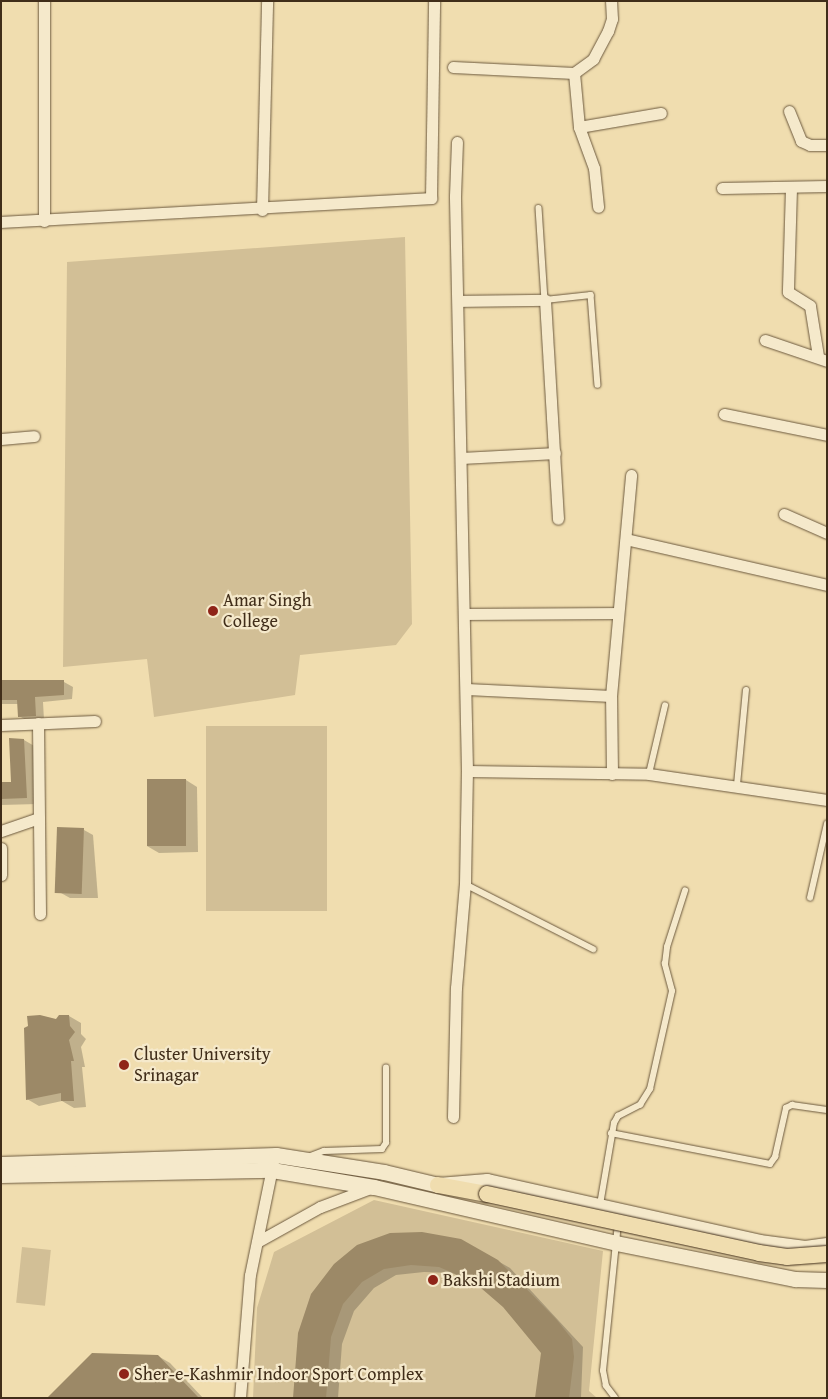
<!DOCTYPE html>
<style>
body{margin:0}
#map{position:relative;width:828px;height:1399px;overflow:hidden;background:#f0ddaf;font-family:"Gentium Book Plus",serif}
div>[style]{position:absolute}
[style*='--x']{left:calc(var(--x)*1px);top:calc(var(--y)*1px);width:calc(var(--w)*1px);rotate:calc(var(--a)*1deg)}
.green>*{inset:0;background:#d2bf96;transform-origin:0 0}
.shadow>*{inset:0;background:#0003}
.building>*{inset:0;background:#9c8967;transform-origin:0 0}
.roads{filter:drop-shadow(0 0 1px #6c593e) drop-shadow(0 0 1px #6c593e)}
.lane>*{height:5.5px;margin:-2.75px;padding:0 2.75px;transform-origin:2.75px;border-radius:2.75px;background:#f5e9cb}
.street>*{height:11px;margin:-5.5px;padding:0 5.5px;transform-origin:5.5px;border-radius:5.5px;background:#f5e9cb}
.secondary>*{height:15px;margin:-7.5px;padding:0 7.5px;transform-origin:7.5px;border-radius:7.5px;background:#f5e9cb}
.primary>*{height:16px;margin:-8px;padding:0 8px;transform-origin:8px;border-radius:8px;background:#f0ddaf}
.bridges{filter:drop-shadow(0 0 1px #402d19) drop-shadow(0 0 1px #402d19)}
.primary-bridge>*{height:16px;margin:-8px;padding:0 8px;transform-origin:8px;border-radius:8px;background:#f0ddaf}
.dots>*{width:14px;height:14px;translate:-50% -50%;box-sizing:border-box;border:2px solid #f5e9cb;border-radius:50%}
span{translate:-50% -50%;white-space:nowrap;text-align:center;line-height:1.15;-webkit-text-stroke:4.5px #f5e9cb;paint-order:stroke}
.poi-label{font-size:18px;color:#402d19}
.left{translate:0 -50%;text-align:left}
.frame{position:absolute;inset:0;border:2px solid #402d19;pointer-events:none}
</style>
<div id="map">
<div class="green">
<i style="clip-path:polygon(405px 237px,412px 624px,396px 645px,300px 655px,295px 695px,154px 717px,147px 659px,63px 667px,67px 262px)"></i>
<i style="left:206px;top:726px;width:121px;height:185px"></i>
<i style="clip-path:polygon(374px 1200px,603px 1251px,589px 1391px,597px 1398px,253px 1398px,257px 1308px,274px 1252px)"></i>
<i style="left:22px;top:1247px;width:29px;height:56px;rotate:6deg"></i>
</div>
<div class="shadow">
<i style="clip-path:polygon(1px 682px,64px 682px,73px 687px,72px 699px,43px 702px,44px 720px,28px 721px,19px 716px,18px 704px,1px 704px)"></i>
<i style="clip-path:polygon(24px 740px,36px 747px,38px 804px,1px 805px,1px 783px,12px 783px)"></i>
<i style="clip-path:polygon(186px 780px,197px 787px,198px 852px,159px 853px,147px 846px)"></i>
<i style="clip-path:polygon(84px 830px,93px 835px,98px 898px,70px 898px,61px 893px)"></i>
<i style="clip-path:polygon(69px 1016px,81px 1023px,81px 1034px,86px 1039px,81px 1047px,85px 1067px,82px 1067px,86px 1107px,74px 1108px,62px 1101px,39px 1106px,27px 1099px,57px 1021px)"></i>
<i style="clip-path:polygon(461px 1240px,510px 1268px,583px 1347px,581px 1398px,537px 1398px,542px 1353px,504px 1306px,479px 1285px,452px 1273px,424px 1272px,396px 1275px,374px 1288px,354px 1311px,342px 1344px,338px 1398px,294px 1398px,312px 1295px)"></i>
<i style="clip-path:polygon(158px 1356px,170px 1363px,203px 1398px,52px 1398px)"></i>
</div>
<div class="building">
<i style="clip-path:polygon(1px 680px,64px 680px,64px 695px,35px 697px,36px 716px,18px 717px,17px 700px,1px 700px)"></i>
<i style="clip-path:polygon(9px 738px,24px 739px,27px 798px,1px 799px,1px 782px,11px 782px)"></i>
<i style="left:186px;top:779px;width:67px;height:39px;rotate:90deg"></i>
<i style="left:57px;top:827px;width:27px;height:66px;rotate:2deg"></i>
<i style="clip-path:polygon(40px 1015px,56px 1019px,59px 1015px,69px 1015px,70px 1026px,75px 1032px,69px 1040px,74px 1061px,71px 1061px,74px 1101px,61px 1101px,61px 1093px,26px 1100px,24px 1028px,28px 1026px,27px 1016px)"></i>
<i style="clip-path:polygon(422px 1232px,461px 1239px,498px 1260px,556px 1319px,572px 1339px,574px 1357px,569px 1398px,535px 1398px,541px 1353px,503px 1307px,474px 1282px,439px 1267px,411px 1265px,384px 1269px,362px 1282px,343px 1304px,331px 1337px,326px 1398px,293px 1398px,298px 1333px,311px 1294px,334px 1264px,357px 1245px,390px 1233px)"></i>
<i style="clip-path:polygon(92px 1353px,158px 1355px,199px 1398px,47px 1398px)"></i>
</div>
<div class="roads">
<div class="lane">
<i style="--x:539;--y:208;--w:92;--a:86.3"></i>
<i style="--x:545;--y:300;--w:46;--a:-6.2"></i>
<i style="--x:591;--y:295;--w:90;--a:85.6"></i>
<i style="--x:649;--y:774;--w:70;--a:-76.8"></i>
<i style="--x:737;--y:785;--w:95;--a:-84.6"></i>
<i style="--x:465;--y:884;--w:144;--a:26.9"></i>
<i style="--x:810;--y:898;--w:76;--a:-77.1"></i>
<i style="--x:611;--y:1133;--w:162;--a:11"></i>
<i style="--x:770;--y:1164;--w:9;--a:-54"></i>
<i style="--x:775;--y:1157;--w:50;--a:-77.3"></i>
<i style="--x:786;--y:1108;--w:7;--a:-27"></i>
<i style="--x:792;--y:1105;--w:35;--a:8"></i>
<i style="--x:308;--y:1157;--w:17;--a:-21"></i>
<i style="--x:324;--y:1151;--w:58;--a:-2"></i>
<i style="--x:382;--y:1149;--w:7;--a:-56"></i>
<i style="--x:386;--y:1143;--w:75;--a:-90"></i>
<i style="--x:600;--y:1205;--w:83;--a:-80.3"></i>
<i style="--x:614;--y:1123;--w:8;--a:-60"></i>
<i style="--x:618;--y:1116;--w:25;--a:-27"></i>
<i style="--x:640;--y:1105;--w:19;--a:-58"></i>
<i style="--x:650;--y:1089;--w:100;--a:-77.3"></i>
<i style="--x:672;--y:991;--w:28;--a:-105"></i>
<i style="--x:665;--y:964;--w:17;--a:-83"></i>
<i style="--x:667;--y:947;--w:59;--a:-72.2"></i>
<i style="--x:615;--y:1398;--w:15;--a:-127"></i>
<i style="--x:606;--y:1386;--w:15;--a:-101"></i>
<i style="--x:603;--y:1371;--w:148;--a:-84.2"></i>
</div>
<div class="street">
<i style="--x:453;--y:67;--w:121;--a:2.8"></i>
<i style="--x:574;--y:73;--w:54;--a:84.7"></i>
<i style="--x:579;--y:127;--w:44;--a:69.9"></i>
<i style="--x:594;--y:168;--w:39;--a:84"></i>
<i style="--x:574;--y:73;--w:24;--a:-36"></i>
<i style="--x:593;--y:59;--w:32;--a:-62"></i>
<i style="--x:608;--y:31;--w:13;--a:-72"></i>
<i style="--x:612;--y:19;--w:18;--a:-93"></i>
<i style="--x:789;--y:111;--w:32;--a:68"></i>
<i style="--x:801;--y:141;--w:10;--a:24"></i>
<i style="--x:810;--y:145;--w:17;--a:0"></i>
<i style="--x:579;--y:127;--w:83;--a:-9.7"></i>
<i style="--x:722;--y:188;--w:105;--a:-1.1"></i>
<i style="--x:791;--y:188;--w:104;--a:91.7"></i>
<i style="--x:788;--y:292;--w:26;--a:32"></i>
<i style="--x:810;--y:306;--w:51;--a:80.9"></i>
<i style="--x:262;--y:210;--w:209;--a:-88.6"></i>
<i style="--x:44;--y:221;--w:220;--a:-90"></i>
<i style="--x:1;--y:222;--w:431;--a:-3.2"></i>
<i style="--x:431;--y:198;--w:197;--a:-89.1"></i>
<i style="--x:458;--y:301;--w:87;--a:-0.7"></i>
<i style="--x:545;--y:300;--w:219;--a:86.6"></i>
<i style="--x:765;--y:340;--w:65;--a:18.7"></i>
<i style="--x:724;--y:414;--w:105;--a:11.5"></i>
<i style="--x:1;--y:439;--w:33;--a:-5"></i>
<i style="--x:462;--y:458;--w:93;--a:-3.1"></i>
<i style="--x:784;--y:514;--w:47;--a:23.8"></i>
<i style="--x:626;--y:539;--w:206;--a:12.9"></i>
<i style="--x:466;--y:614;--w:151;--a:-0.4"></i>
<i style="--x:467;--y:689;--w:144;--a:2.8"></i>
<i style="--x:1;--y:725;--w:94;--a:-2.4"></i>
<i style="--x:467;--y:771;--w:182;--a:0.9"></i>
<i style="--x:649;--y:774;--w:180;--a:8.3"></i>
<i style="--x:612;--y:774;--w:78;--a:-90.7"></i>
<i style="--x:611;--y:696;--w:222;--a:-84.8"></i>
<i style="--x:39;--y:818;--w:96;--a:89.4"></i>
<i style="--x:1;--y:831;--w:40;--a:-18.9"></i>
<i style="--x:39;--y:818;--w:95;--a:-90.6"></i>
<i style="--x:1;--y:848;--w:27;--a:90"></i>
<i style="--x:453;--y:1117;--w:129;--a:-88.7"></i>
<i style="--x:456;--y:988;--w:104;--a:-85.1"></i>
<i style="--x:465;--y:884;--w:113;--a:-89"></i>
<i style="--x:467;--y:771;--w:575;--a:-91.2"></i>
<i style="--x:455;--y:196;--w:54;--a:-87.9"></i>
<i style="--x:257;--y:1242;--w:72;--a:-29.1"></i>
<i style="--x:320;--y:1207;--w:57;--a:-20.7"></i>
<i style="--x:240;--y:1398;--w:123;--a:-85.4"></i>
<i style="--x:250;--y:1275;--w:114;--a:-78.4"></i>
</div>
<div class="secondary">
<i style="--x:1;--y:1164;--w:275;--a:-1.9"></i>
<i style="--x:276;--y:1155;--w:109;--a:8.9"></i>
<i style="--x:384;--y:1172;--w:56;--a:13.5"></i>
<i style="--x:438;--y:1185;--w:49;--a:-4.7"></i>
<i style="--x:487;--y:1181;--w:279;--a:12.6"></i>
<i style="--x:759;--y:1242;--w:46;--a:7.4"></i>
<i style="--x:805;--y:1248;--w:22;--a:-8"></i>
<i style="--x:1;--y:1175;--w:271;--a:-1.1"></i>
<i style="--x:272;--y:1170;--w:103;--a:9.5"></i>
<i style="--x:374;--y:1187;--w:248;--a:13"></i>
<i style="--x:616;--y:1243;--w:183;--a:11.4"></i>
<i style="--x:795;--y:1279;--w:32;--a:2"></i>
</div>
<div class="primary">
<i style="--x:438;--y:1185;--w:50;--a:10.4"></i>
</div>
</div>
<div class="bridges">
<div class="primary-bridge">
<i style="--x:487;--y:1194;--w:278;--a:12.2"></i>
<i style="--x:759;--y:1253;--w:28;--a:8"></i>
<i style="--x:787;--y:1257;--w:40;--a:-4.3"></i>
</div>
</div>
<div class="dots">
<i style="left:213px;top:611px;background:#8f2418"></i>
<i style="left:124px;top:1065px;background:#8f2418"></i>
<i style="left:433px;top:1280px;background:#8f2418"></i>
<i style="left:124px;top:1374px;background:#8f2418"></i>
</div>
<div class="poi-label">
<span class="left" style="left:223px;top:611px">Amar Singh<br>College</span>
<span class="left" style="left:134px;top:1065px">Cluster University<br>Srinagar</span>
<span class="left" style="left:443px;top:1280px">Bakshi Stadium</span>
<span class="left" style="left:134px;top:1374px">Sher-e-Kashmir Indoor Sport Complex</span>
</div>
<div class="frame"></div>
</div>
